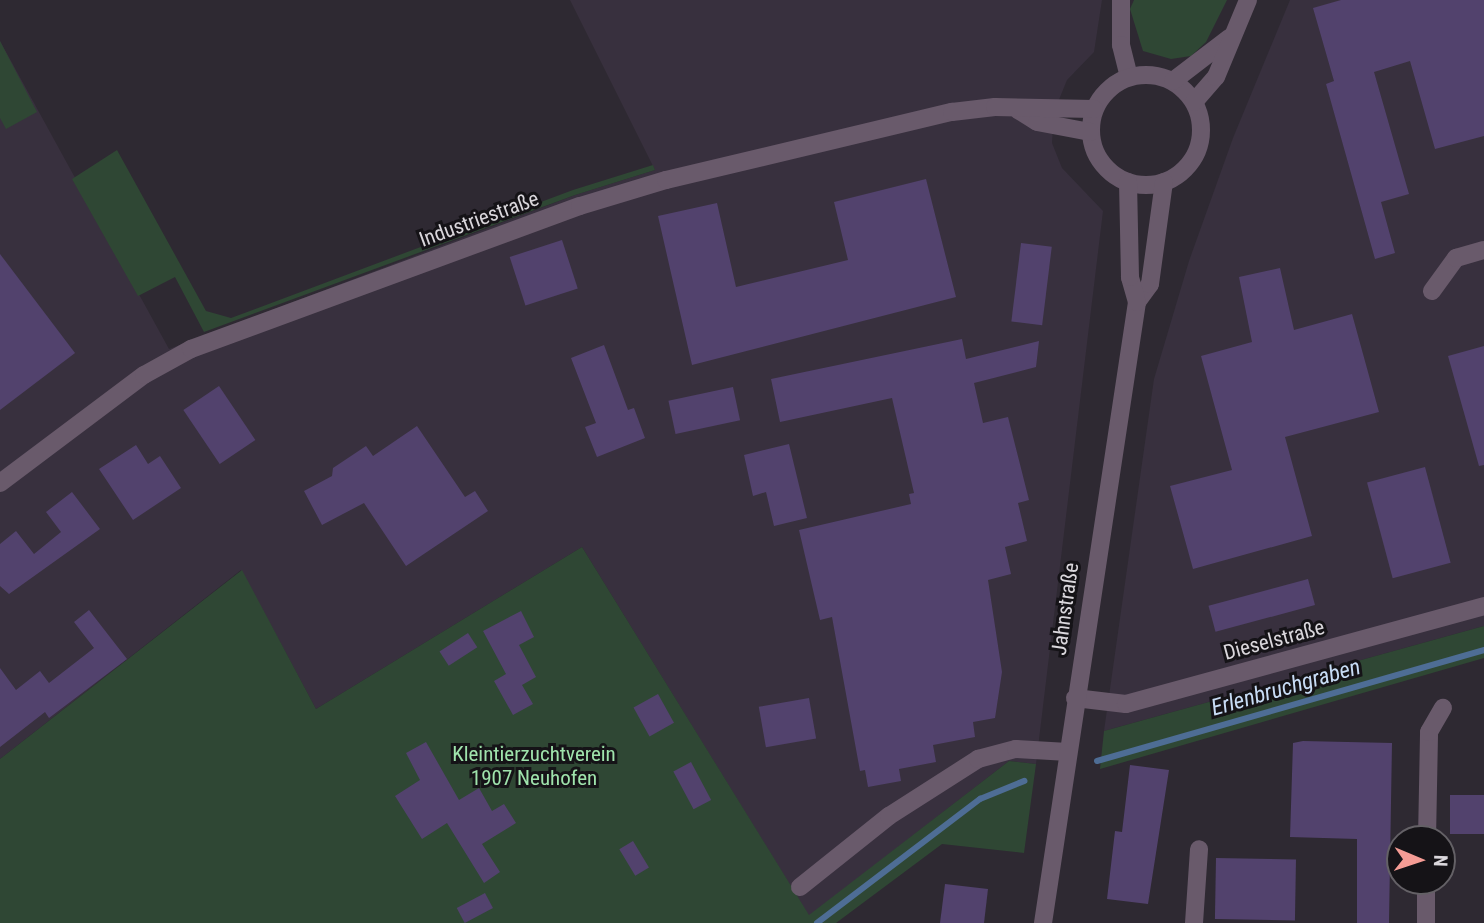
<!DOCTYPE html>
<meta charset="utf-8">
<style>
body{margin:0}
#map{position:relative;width:1484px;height:923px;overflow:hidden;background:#2e2932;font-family:"Roboto Condensed",sans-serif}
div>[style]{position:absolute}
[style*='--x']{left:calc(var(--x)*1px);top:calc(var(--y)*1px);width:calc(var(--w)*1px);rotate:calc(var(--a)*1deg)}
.built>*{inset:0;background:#38303e}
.green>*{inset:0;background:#2f4734}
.stream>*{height:6px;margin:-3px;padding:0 3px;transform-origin:3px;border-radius:3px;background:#4e6d95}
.building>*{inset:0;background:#52426d;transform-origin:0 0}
.minor>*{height:18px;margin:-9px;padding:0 9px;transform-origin:9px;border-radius:9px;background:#695a6b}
.minor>.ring{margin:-9px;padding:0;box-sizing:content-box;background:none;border:18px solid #695a6b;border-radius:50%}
span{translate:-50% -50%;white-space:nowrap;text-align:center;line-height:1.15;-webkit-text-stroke:6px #151317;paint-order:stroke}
.street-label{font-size:21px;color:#dad7dc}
.park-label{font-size:21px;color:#9fe3ac}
.water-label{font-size:23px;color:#c8dcf5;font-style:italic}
.north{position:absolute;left:1386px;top:825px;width:70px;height:70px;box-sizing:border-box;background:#151317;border:2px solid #646166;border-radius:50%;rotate:92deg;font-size:19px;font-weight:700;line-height:28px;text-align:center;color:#dad7dc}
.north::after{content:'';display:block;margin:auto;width:24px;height:32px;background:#f59c95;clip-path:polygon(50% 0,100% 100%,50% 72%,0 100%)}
</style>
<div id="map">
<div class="built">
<i style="clip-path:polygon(570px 0,1102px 0,1094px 52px,1067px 80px,1054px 112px,1052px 143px,1062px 168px,1103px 211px,1036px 764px,1009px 761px,809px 916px,582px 547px,316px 709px,241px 570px,0 759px,0 41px,169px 349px,575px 195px,655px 170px)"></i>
<i style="clip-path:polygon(1290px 0,1484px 0,1484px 626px,1104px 731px,1154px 379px,1189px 261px,1233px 138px)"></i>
</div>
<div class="green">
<i style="clip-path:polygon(1134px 0,1227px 0,1206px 42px,1191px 56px,1171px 59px,1143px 51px,1130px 9px)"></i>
<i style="clip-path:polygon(0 41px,37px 112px,6px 129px,0 118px)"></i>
<i style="clip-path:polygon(117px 150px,206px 311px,231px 318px,573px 190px,653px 165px,655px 170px,575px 195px,204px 332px,175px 277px,138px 296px,72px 179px)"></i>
<i style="clip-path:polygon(582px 547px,809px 915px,1009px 761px,1036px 764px,1024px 853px,942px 844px,836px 923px,0 923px,0 759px,242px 570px,316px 709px)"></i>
<i style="clip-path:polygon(1484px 626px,1484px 658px,1100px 769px,1104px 731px)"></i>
</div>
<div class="stream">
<i style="--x:1097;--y:761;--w:403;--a:-16"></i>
<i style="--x:817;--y:923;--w:205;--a:-37.3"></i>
<i style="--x:980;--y:799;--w:48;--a:-22.2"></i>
</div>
<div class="building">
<i style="clip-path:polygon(1341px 0,1484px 0,1484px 136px,1435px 149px,1410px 61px,1374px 72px,1409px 194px,1381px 202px,1395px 253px,1375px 259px,1326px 84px,1334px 81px,1313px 8px)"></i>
<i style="clip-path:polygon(926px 179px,956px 297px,692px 365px,658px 216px,717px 203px,736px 287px,848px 260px,834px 202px)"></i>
<i style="left:562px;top:240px;width:51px;height:55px;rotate:72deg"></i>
<i style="left:1021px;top:243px;width:31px;height:79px;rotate:7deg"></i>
<i style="clip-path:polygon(0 254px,75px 353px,0 410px)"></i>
<i style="clip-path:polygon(1280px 268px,1294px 330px,1352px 314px,1379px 412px,1285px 437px,1312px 536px,1193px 569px,1170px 486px,1232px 470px,1201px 356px,1252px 342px,1239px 277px)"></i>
<i style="clip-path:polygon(962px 339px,966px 359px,1039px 341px,1036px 367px,974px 383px,983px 423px,1008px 417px,1029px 500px,1018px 503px,1027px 541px,1005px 547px,1011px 574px,988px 580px,1002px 672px,995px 718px,973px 722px,975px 737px,933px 745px,936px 762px,899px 769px,901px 781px,868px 787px,865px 770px,860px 771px,832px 617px,820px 620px,799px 530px,911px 504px,909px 494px,914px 493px,892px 398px,780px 422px,771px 379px)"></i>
<i style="clip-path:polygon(604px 345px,628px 410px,634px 408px,645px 438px,597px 457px,585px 427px,596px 423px,571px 358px)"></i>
<i style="clip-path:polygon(1484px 346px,1484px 465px,1479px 466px,1448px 356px)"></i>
<i style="left:219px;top:386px;width:65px;height:43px;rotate:56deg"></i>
<i style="left:733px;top:387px;width:34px;height:66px;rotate:78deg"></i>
<i style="clip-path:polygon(417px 426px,465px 497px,475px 491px,488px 511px,406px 566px,364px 503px,322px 525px,304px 491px,332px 476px,333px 468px,366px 446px,373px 456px)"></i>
<i style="clip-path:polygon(789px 444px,807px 518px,774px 526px,766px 492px,753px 496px,744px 455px)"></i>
<i style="clip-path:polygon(136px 445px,148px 464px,160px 456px,181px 488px,133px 520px,99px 469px)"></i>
<i style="left:1425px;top:467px;width:99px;height:60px;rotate:75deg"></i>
<i style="clip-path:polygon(72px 492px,100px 529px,9px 594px,0 586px,0 544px,16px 531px,34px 554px,61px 532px,46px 512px)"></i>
<i style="left:1308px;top:579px;width:27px;height:103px;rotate:75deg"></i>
<i style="clip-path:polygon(89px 610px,127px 659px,49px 718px,45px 712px,0 747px,0 668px,16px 690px,40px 671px,49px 683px,94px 648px,74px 622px)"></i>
<i style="clip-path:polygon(521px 611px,534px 637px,519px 645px,536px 677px,522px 685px,533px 704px,513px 715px,494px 681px,506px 674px,483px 631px)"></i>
<i style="left:468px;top:633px;width:17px;height:34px;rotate:57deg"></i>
<i style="left:658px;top:694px;width:33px;height:28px;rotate:61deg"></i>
<i style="left:809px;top:698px;width:41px;height:51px;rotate:80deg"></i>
<i style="clip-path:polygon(1303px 741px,1392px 743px,1389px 923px,1357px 923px,1357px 839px,1290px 837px,1293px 743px)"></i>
<i style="clip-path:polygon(426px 742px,459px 800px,479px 788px,492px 811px,504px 804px,516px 823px,482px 844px,500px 872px,484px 883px,447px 823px,422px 839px,395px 796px,420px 780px,406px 753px)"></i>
<i style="left:691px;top:762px;width:43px;height:20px;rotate:62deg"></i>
<i style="clip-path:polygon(1130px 765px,1169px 770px,1148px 904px,1107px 899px,1115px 831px,1122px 832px)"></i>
<i style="left:1450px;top:795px;width:34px;height:39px"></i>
<i style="left:633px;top:841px;width:31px;height:16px;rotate:59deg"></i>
<i style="left:1216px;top:858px;width:80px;height:61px;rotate:1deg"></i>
<i style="clip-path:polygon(945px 884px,988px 889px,984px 923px,940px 923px)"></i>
<i style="left:485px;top:893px;width:17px;height:32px;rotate:62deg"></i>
</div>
<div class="minor">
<i style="--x:1121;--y:0;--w:45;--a:90"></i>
<i style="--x:1121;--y:45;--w:33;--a:76"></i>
<i class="ring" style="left:1091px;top:75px;width:92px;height:92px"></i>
<i style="--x:1173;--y:81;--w:71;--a:-37.5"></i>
<i style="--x:1194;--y:102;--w:33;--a:-49"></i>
<i style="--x:1216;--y:77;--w:83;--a:-67.4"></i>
<i style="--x:1018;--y:110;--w:22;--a:32"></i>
<i style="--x:1037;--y:122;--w:54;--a:10.7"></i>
<i style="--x:1432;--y:291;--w:41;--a:-54"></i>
<i style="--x:1456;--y:258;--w:29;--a:-16"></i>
<i style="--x:1137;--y:302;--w:22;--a:-54"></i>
<i style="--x:1150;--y:284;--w:103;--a:-82.2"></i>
<i style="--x:0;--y:483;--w:180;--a:-36.9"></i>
<i style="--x:144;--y:375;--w:54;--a:-29"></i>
<i style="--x:191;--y:349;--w:414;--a:-20.2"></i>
<i style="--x:580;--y:206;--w:90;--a:-16.8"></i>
<i style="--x:666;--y:180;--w:294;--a:-13.4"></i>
<i style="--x:952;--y:112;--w:43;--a:-6.6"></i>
<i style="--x:995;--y:107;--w:99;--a:1.2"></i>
<i style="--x:1075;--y:698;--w:51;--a:6.7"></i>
<i style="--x:1126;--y:704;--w:371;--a:-15.3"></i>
<i style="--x:1427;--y:839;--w:107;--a:-88.9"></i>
<i style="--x:1429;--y:732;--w:28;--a:-60"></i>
<i style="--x:800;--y:887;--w:114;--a:-38.6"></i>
<i style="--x:889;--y:816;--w:106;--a:-32.6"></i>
<i style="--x:978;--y:759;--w:39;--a:-15"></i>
<i style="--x:1016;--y:749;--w:52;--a:3.3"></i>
<i style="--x:1043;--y:923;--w:628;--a:-81.39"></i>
<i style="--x:1137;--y:302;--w:26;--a:-106"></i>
<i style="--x:1130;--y:277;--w:95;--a:-91.2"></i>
<i style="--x:1194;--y:923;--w:74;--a:-86.1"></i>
<i style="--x:1426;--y:923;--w:42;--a:-90"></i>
</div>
<div class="street-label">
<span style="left:479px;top:219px;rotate:-20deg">Industriestraße</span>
<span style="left:1065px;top:609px;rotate:-82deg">Jahnstraße</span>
<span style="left:1274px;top:640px;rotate:-15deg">Dieselstraße</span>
</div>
<div class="park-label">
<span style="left:534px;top:766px">Kleintierzuchtverein<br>1907 Neuhofen</span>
</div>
<div class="water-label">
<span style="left:1286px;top:688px;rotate:-16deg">Erlenbruchgraben</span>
</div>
<div class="north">N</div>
</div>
